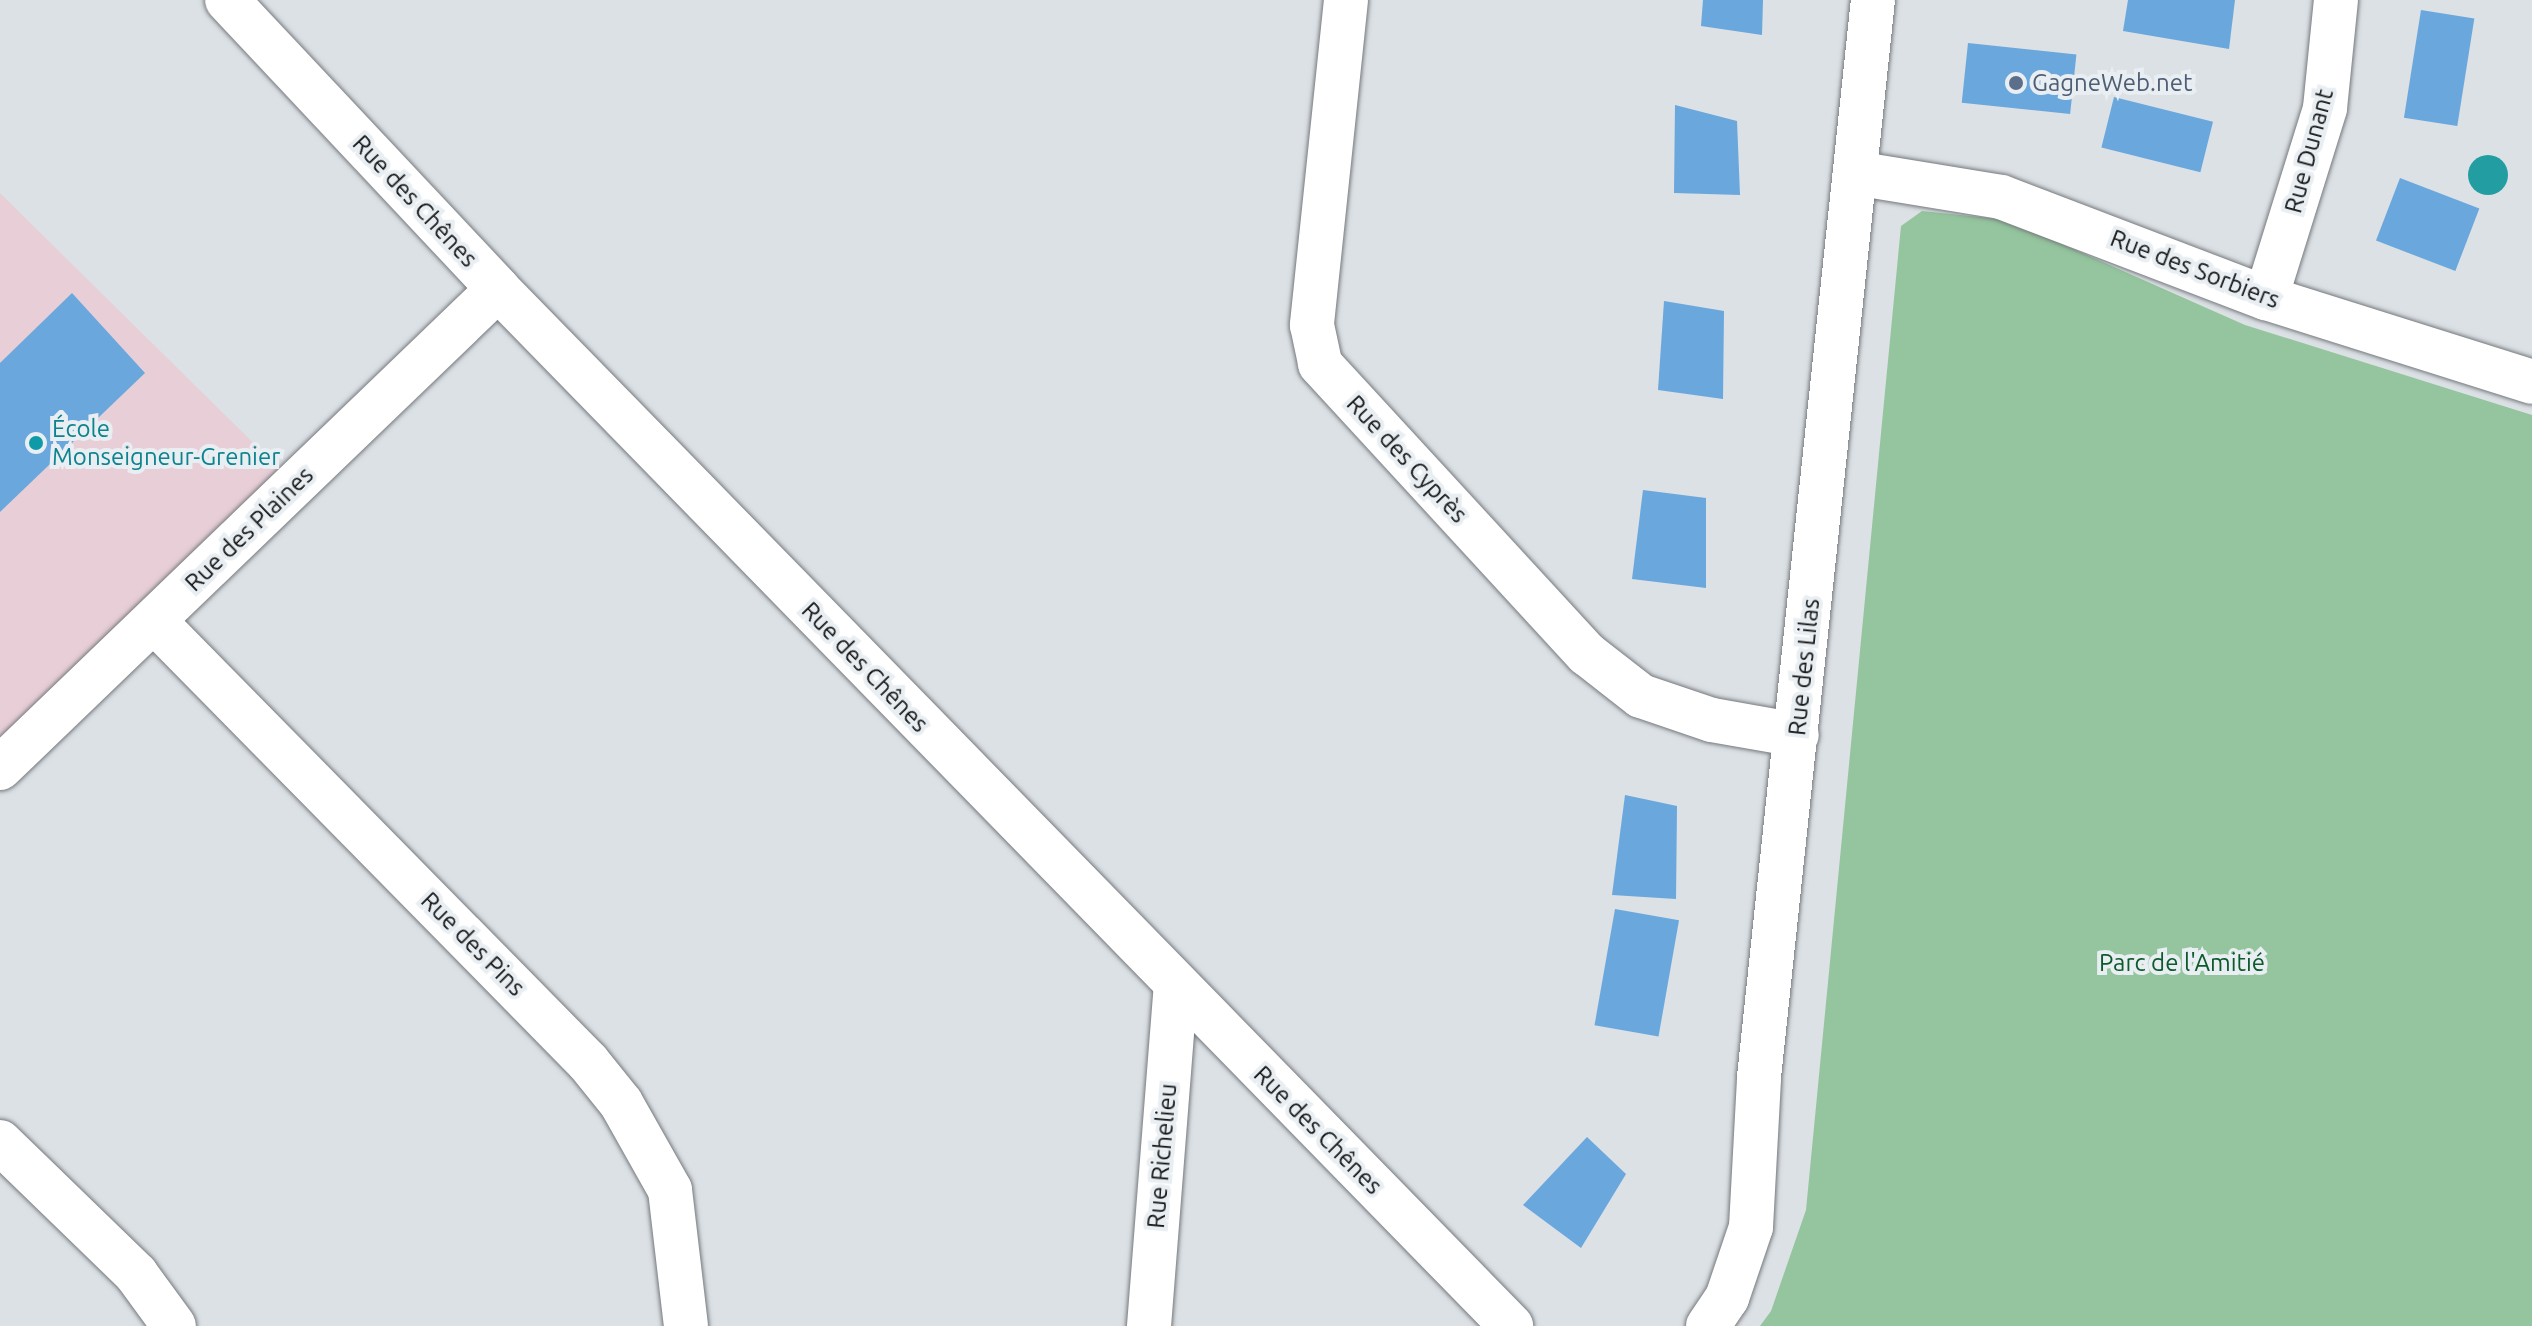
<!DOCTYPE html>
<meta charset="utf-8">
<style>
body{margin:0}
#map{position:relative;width:2532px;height:1326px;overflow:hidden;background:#dce1e5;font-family:Ubuntu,sans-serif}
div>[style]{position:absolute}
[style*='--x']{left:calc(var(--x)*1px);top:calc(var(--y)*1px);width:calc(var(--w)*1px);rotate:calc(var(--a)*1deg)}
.education>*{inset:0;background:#e8cfd7}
.green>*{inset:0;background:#94c59e}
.water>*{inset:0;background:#229da1}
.round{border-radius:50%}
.building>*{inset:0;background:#6aa7dd;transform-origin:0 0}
.roads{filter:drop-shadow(0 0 2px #75797d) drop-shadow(0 0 2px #75797d)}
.minor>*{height:44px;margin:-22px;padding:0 22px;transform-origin:22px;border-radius:22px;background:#fff}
.dots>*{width:22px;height:22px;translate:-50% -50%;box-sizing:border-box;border:4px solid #e9eef2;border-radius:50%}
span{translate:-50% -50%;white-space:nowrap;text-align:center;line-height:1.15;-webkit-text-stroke:8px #e9eef2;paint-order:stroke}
.service-label{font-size:24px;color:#4e5e75}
.left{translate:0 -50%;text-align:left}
.street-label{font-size:24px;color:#141617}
.culture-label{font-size:24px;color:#0d838f}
.park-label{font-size:24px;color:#0d5a2b}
</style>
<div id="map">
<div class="education">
<i style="clip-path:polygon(0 193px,295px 484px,0 768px)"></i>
</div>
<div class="green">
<i style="clip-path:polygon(1922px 211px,2008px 220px,2245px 325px,2532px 415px,2532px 1326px,1760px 1326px,1771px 1311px,1806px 1210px,1901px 226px)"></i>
</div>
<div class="water">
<i class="round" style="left:2468px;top:155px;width:40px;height:40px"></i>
</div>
<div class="building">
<i style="clip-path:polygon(1703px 0,1763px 0,1762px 35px,1701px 26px)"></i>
<i style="clip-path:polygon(2128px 0,2235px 0,2229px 49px,2123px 31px)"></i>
<i style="left:2421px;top:10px;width:54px;height:109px;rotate:9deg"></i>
<i style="left:1968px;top:43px;width:109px;height:60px;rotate:6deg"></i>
<i style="left:2114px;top:97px;width:102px;height:52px;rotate:14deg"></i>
<i style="clip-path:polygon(1675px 105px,1737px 121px,1740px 195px,1674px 193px)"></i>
<i style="left:2400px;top:178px;width:85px;height:67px;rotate:21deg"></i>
<i style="clip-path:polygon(72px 293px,145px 373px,0 512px,0 363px)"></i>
<i style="clip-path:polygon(1664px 301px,1724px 311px,1723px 399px,1658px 390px)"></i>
<i style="clip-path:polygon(1643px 490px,1706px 498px,1706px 588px,1632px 579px)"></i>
<i style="clip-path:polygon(1625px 795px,1677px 806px,1676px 899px,1612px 895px)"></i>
<i style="left:1615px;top:909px;width:65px;height:118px;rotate:10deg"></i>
<i style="clip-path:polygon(1587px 1137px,1626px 1174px,1581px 1248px,1523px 1205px)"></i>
</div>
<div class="roads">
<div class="minor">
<i style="--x:227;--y:0;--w:396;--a:46.8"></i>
<i style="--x:498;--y:289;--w:1450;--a:45.67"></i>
<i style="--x:1346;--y:0;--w:327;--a:96"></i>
<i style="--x:1312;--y:325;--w:40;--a:78"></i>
<i style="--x:1320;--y:364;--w:394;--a:47.4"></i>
<i style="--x:1587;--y:654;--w:68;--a:37.9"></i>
<i style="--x:1641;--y:696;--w:75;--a:18.7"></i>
<i style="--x:1712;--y:720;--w:86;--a:10"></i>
<i style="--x:1855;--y:173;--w:148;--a:9.3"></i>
<i style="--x:2001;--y:197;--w:284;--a:20.9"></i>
<i style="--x:2266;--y:298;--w:279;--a:17.5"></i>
<i style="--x:2266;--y:298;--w:199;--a:-72.7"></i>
<i style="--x:2325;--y:108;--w:109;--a:-84.2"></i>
<i style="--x:154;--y:621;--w:619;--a:45.46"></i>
<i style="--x:588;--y:1062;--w:53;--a:51.2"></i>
<i style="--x:621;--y:1103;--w:100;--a:60.6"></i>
<i style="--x:670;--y:1190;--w:137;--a:83.3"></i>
<i style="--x:0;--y:768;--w:691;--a:-43.89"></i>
<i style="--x:0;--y:1142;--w:190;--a:44.1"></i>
<i style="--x:136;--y:1274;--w:64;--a:53.8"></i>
<i style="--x:1149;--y:1326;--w:342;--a:-85.5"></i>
<i style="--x:1708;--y:1326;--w:34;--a:-56"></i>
<i style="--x:1727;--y:1298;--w:75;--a:-71.3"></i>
<i style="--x:1751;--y:1227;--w:150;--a:-86.9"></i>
<i style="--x:1759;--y:1077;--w:1083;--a:-83.96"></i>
</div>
</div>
<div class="dots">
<i style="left:2016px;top:83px;background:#5c6f8a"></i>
<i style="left:36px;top:443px;background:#0f9aa8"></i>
</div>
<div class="service-label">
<span class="left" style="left:2032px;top:83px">GagneWeb.net</span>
</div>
<div class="street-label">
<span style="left:2309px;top:151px;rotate:-75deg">Rue Dunant</span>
<span style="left:415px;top:201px;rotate:47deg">Rue des Chênes</span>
<span style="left:2195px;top:269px;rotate:21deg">Rue des Sorbiers</span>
<span style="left:1407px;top:459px;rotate:47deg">Rue des Cyprès</span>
<span style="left:249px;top:529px;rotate:-44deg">Rue des Plaines</span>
<span style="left:865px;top:667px;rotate:46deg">Rue des Chênes</span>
<span style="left:1804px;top:667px;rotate:-84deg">Rue des Lilas</span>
<span style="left:473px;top:944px;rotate:45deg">Rue des Pins</span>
<span style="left:1318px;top:1130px;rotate:45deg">Rue des Chênes</span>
<span style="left:1162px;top:1156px;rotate:-85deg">Rue Richelieu</span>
</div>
<div class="culture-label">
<span class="left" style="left:52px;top:443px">École<br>Monseigneur-Grenier</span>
</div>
<div class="park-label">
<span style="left:2182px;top:963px">Parc de l'Amitié</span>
</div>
</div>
